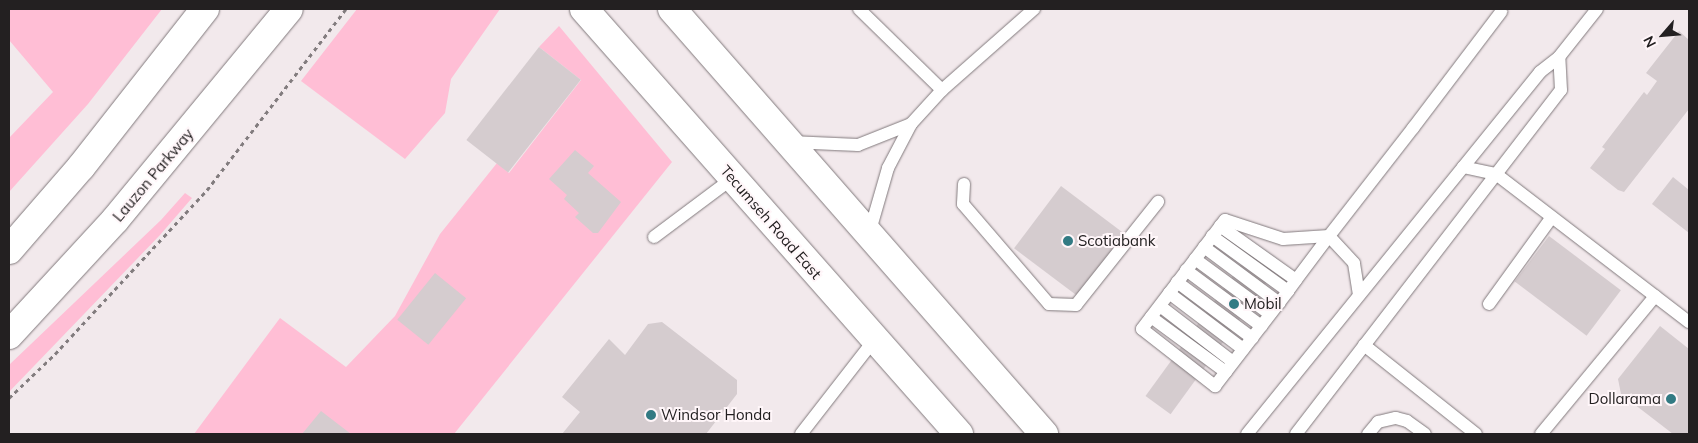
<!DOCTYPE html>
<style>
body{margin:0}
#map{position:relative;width:1698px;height:443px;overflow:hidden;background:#f2e9ec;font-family:Mulish,sans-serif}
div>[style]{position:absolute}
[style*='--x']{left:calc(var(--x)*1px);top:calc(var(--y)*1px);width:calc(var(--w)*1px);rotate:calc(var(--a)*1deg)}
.green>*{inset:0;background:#ffbed5}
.building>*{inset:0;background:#d5cccf;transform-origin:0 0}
.path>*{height:3px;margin-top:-1.5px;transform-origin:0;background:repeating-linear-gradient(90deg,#827c7e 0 4px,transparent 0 8px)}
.roads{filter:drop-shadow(0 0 1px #81797c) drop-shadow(0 0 1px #81797c)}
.lane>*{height:12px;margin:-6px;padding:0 6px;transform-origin:6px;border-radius:6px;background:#fff}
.secondary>*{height:28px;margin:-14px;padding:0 14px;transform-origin:14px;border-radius:14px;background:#fff}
.dots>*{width:14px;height:14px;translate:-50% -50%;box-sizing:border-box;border:2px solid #fff6f9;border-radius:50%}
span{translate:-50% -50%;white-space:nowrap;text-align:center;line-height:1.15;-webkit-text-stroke:4px #fff6f9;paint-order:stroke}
.street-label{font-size:15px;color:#232021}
.poi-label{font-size:15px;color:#232021}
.left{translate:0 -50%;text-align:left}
.right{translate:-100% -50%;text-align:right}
.frame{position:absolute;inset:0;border:10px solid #232021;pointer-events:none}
.north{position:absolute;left:1638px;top:10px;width:50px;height:50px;-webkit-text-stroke:4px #fff6f9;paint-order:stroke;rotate:243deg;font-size:14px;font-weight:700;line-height:20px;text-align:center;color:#232021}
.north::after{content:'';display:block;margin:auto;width:18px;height:22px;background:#232021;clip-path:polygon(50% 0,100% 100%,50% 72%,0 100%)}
</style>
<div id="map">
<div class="green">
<i style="clip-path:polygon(9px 9px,162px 9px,88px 104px,9px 192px,9px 138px,53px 92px,9px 40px)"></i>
<i style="clip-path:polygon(357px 9px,500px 9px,451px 79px,445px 113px,405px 159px,301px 81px)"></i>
<i style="clip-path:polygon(559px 26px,672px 162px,454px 434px,194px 434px,280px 318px,346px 367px,395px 316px,440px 234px,497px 163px,509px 173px,581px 80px,539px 47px)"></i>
<i style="clip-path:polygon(185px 193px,192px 198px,160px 235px,9px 392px,9px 365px,161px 220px)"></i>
</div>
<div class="building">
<i style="clip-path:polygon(1679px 31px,1689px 40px,1689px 109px,1624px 192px,1618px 190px,1590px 168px,1605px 149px,1602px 147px,1644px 92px,1647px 95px,1657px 81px,1646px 73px)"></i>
<i style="left:539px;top:47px;width:53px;height:118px;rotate:38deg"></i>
<i style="clip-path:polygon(575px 150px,594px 166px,588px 173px,621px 202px,598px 233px,593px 233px,575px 217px,579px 213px,564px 199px,567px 195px,549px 179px)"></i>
<i style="clip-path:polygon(1673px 177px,1689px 190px,1689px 233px,1652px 204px)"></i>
<i style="left:1061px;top:186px;width:79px;height:78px;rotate:37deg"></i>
<i style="left:1549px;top:236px;width:90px;height:57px;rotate:37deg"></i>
<i style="left:1256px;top:244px;width:31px;height:188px;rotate:36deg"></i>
<i style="left:435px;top:273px;width:40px;height:60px;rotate:39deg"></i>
<i style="clip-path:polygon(662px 322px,737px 380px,737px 394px,706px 434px,562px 434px,580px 412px,562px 397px,609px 339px,625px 355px,648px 324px)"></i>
<i style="clip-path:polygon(1660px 326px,1689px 349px,1689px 434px,1673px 434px,1621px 394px,1618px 379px)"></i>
<i style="clip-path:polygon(321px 411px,351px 434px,302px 434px)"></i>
</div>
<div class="path">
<i style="--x:9;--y:398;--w:64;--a:-43.7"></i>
<i style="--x:55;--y:354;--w:224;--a:-47.2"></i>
<i style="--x:207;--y:190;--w:228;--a:-52.5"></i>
</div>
<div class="roads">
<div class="lane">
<i style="--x:859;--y:9;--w:116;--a:44.3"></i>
<i style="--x:790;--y:142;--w:68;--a:2.5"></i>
<i style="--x:858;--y:145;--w:57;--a:-21.6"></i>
<i style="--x:1463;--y:167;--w:34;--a:12"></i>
<i style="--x:1496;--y:174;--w:243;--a:37.5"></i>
<i style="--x:964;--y:184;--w:20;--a:93"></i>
<i style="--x:963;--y:204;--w:132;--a:49.3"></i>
<i style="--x:1049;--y:304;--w:27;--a:2"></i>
<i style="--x:1076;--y:305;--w:132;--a:-51.5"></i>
<i style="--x:1220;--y:226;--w:93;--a:35.4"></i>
<i style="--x:869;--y:234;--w:69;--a:-73.9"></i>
<i style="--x:888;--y:168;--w:50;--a:-62.4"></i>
<i style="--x:911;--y:124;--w:46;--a:-47.6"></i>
<i style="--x:942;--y:90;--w:123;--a:-41.4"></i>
<i style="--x:1212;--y:236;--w:94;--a:35.9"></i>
<i style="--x:654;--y:237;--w:99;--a:-36.8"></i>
<i style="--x:1204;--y:247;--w:94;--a:36.7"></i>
<i style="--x:1195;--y:259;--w:93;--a:36.3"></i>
<i style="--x:1186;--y:270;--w:94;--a:36.7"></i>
<i style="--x:1177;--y:282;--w:94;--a:36.7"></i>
<i style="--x:1169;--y:293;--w:93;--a:37.1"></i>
<i style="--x:1359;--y:295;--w:32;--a:-99"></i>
<i style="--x:1354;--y:263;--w:37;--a:-133"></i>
<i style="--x:1329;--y:236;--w:46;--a:176.3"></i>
<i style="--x:1283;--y:239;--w:61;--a:-161.9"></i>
<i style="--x:1225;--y:220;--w:137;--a:127.3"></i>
<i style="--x:1142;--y:329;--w:93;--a:38"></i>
<i style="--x:1215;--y:386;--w:105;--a:-52.4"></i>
<i style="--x:1279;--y:303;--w:15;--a:-53"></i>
<i style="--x:1288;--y:291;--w:14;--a:-54"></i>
<i style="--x:1296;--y:280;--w:55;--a:-53.1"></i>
<i style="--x:1329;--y:236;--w:137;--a:-52.1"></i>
<i style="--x:1413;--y:128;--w:146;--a:-52.8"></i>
<i style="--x:1489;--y:304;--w:107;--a:-54.1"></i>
<i style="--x:1160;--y:306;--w:92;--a:37.5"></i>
<i style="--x:1151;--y:317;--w:93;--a:36.3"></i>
<i style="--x:1364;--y:345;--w:143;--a:38.5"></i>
<i style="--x:801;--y:434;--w:120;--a:-52.1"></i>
<i style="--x:1247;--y:434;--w:466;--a:-51"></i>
<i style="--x:1540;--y:72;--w:24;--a:-38"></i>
<i style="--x:1559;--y:57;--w:61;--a:-51.6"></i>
<i style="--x:1296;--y:434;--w:434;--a:-52.4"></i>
<i style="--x:1561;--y:90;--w:33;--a:-93"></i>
<i style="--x:1368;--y:434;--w:16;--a:-50"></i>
<i style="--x:1378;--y:422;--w:18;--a:-13"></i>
<i style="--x:1396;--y:418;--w:11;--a:15"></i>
<i style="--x:1407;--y:421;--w:22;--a:36"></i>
<i style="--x:1541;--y:434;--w:179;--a:-50.4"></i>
</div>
<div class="secondary">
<i style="--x:584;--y:9;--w:567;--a:48.58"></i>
<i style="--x:672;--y:9;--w:565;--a:48.8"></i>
<i style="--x:9;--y:250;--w:110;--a:-49.1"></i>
<i style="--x:81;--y:167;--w:201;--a:-51.9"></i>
<i style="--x:9;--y:335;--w:156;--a:-47.3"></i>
<i style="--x:115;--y:220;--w:273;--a:-50.5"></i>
</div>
</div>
<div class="dots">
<i style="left:1068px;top:241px;background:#327a83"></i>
<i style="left:1234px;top:304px;background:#327a83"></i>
<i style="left:1671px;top:399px;background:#327a83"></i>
<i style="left:651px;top:415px;background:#327a83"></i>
</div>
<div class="street-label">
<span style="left:153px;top:175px;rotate:-50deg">Lauzon Parkway</span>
<span style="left:771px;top:222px;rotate:49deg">Tecumseh Road East</span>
</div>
<div class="poi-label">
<span class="left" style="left:1078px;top:241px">Scotiabank</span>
<span class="left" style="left:1244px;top:304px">Mobil</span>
<span class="right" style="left:1661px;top:399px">Dollarama</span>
<span class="left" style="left:661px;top:415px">Windsor Honda</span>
</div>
<div class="frame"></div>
<div class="north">N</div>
</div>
